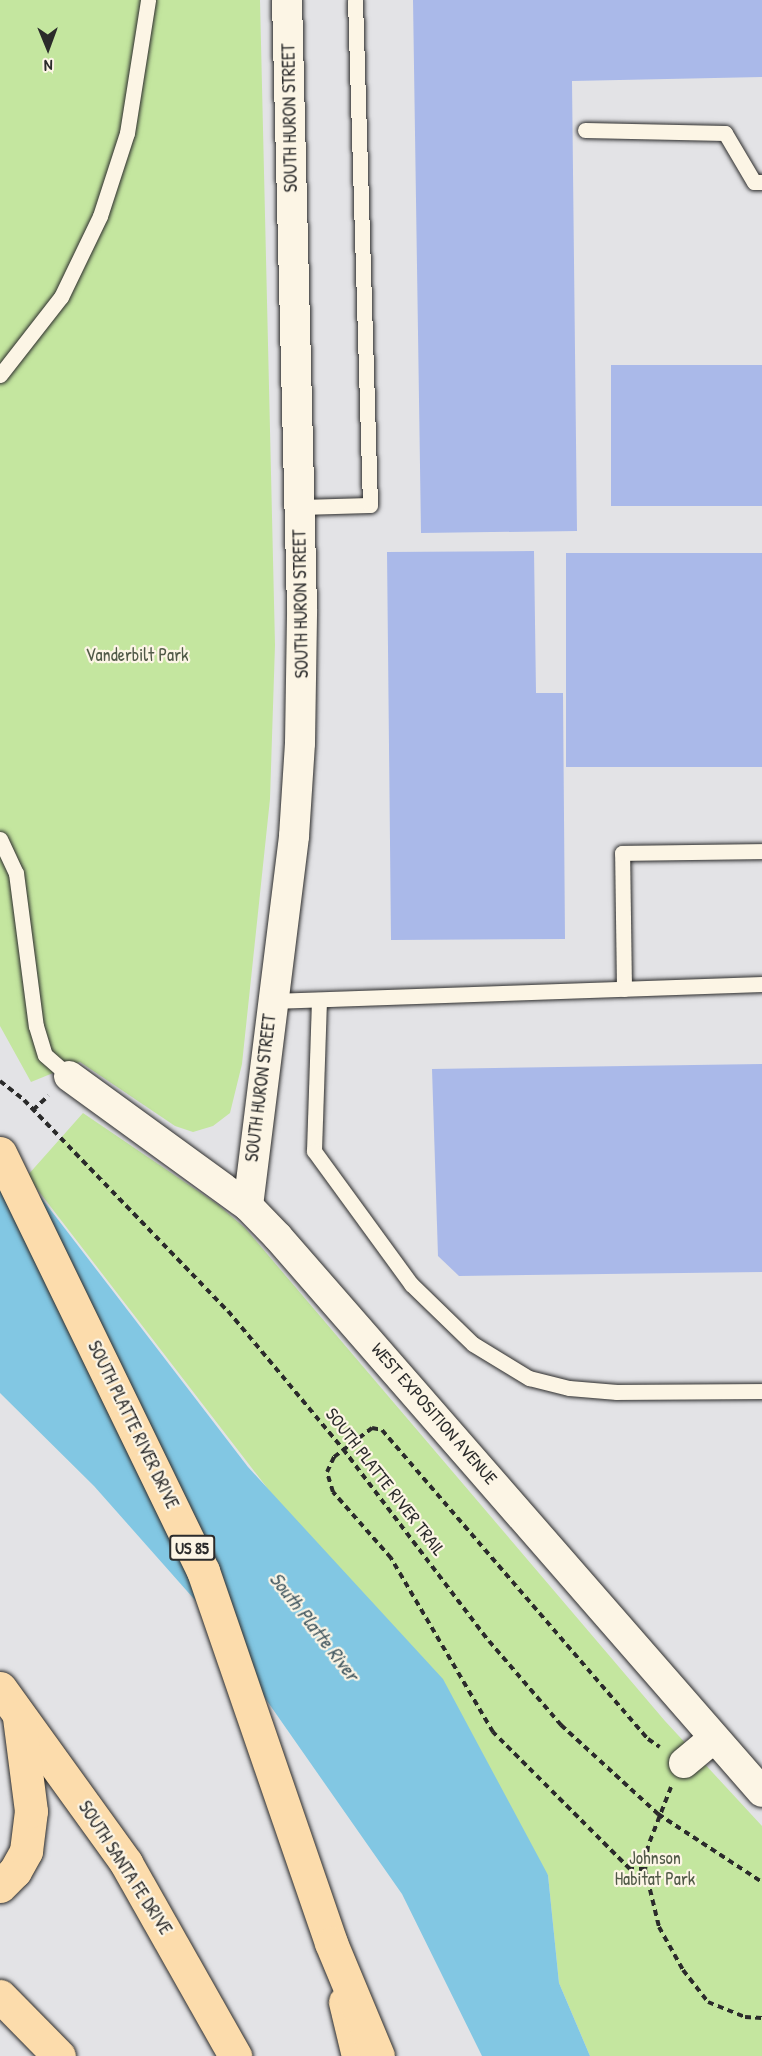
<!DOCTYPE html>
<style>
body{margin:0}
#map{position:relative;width:762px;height:2056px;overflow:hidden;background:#e3e3e6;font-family:"Patrick Hand",sans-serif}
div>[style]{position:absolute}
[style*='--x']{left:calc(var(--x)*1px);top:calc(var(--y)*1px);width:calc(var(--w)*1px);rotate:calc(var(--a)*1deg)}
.green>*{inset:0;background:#c4e69f}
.water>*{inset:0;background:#82c7e3}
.building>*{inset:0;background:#aab9e9;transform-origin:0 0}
.path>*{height:4px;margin-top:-2px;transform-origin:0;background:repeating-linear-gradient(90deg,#2b2b2b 0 6px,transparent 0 10.5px)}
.roads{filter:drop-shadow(0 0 2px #2b2b2b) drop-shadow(0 0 2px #2b2b2b)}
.service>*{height:15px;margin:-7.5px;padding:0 7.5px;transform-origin:7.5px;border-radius:7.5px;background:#fcf5e5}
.minor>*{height:30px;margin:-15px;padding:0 15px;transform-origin:15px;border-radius:15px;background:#fcf5e5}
.primary>*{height:33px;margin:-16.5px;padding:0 16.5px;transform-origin:16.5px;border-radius:16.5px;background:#fcdcac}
.trunk>*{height:33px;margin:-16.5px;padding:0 16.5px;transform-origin:16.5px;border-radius:16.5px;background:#fcdcac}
.motorway>*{height:33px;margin:-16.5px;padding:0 16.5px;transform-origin:16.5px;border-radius:16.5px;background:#fcdcac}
span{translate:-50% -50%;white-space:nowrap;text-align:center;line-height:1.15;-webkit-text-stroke:4.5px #fcf5e5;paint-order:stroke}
.shield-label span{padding:2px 4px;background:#fcf5e5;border:2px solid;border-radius:4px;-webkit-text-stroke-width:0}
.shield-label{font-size:16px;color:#2b2b2b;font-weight:700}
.street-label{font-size:18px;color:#2b2b2b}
.park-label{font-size:18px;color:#515a48}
.water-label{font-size:20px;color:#455a62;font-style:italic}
.north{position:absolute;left:18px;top:18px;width:60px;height:60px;-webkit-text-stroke:4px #fcf5e5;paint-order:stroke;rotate:179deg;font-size:16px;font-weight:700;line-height:24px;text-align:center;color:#2b2b2b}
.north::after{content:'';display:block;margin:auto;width:21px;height:27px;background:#2b2b2b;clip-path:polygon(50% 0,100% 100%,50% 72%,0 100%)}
</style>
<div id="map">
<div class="green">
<i style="clip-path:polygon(0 0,260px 0,275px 645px,270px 799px,242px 1064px,230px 1113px,213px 1126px,193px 1132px,175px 1126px,80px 1062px,31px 1082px,0 1026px)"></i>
<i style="clip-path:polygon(83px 1113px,217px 1204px,245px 1228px,665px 1721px,762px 1826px,762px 2056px,590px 2056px,559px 1983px,548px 1875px,268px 1489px,27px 1176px)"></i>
</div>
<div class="water">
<i style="clip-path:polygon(0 1144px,248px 1467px,443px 1679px,548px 1875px,559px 1983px,590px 2056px,482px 2056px,402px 1894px,202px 1608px,94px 1486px,0 1393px)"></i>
</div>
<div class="building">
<i style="clip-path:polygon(413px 0,762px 0,762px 77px,572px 81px,577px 531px,421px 533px)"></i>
<i style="left:762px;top:365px;width:141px;height:151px;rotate:90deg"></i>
<i style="clip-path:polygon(534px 551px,536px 693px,563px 693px,565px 939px,391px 940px,387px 552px)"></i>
<i style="left:762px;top:553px;width:214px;height:196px;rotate:90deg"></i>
<i style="clip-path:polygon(762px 1064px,762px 1272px,459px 1276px,438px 1256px,432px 1069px)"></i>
</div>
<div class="path">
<i style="--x:0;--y:1081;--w:31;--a:38"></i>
<i style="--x:24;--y:1100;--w:293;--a:46"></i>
<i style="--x:228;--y:1311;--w:180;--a:50.2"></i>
<i style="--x:343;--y:1449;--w:241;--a:52.8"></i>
<i style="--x:489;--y:1641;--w:111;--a:49.4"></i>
<i style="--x:561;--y:1725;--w:132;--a:42.5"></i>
<i style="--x:658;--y:1814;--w:124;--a:33.2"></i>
<i style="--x:33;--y:1110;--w:21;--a:-43"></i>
<i style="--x:671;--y:1787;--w:63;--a:111.3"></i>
<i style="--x:648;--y:1846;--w:23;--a:97"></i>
<i style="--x:645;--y:1869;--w:60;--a:76.4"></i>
<i style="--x:659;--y:1927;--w:49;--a:60.8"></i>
<i style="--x:683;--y:1970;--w:41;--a:52"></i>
<i style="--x:708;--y:2002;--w:40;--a:22"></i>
<i style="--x:745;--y:2017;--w:17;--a:3"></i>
<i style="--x:645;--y:1869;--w:15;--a:180"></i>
<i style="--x:630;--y:1869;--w:194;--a:-135"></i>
<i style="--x:493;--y:1732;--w:202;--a:-120.4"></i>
<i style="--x:391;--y:1558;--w:88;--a:-131.3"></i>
<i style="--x:333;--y:1492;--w:21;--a:-107"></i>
<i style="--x:327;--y:1472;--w:17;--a:-65"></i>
<i style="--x:334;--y:1457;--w:48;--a:-37.3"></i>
<i style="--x:372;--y:1428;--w:10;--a:11"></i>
<i style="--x:382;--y:1430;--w:408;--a:49.3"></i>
<i style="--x:648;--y:1739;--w:14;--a:34"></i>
</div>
<div class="roads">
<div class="service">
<i style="--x:585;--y:130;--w:140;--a:1.2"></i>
<i style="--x:725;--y:133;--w:57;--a:59.4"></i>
<i style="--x:754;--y:182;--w:8;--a:0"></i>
<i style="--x:0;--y:375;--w:99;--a:-52"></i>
<i style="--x:61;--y:297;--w:90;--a:-64.3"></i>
<i style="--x:100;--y:216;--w:87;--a:-72"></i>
<i style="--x:127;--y:133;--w:135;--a:-81"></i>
<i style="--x:300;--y:507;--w:70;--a:-1.6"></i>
<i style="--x:370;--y:505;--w:505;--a:-91.7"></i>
<i style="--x:0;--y:839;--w:38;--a:65"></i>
<i style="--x:16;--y:873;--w:154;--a:82.6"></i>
<i style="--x:36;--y:1026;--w:30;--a:73"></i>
<i style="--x:45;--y:1055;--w:32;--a:41"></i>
<i style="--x:624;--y:989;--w:136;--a:-90.8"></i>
<i style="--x:622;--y:853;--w:140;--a:-0.8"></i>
<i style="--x:319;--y:1000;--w:151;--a:91.9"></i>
<i style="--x:314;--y:1151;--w:165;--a:53.9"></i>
<i style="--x:411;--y:1284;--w:86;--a:44.1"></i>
<i style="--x:473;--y:1344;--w:66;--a:31.3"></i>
<i style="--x:529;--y:1378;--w:41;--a:14"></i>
<i style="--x:569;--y:1388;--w:48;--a:4.8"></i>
<i style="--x:617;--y:1392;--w:145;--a:-0.4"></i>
<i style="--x:272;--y:1001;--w:490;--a:-2"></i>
</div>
<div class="minor">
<i style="--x:69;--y:1076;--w:221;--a:36"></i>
<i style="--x:248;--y:1206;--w:43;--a:45.9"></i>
<i style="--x:278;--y:1237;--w:736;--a:48.91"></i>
<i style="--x:248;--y:1206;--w:373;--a:-82.9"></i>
<i style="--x:294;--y:836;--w:93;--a:-86.3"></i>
<i style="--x:300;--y:743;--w:134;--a:-89.1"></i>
<i style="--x:302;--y:609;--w:609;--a:-91.41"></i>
<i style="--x:684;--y:1763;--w:39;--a:-40"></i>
</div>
<div class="primary">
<i style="--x:0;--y:1688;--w:216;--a:54.2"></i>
<i style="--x:126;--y:1863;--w:222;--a:60.5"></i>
<i style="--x:345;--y:2002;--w:56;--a:76.5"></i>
</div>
<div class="trunk">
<i style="--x:0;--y:1153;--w:465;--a:64.1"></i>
<i style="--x:203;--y:1571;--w:393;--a:71"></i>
</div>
<div class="motorway">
<i style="--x:0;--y:1886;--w:21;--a:-45"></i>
<i style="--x:15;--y:1871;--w:23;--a:-61"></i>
<i style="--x:26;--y:1851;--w:40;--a:-82.9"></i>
<i style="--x:31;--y:1811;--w:95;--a:-97.3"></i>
<i style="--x:331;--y:1943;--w:122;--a:67.4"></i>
<i style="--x:0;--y:1996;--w:84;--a:45.5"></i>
</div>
</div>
<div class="shield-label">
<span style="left:192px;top:1548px">US 85</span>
</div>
<div class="street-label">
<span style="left:290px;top:118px;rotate:-91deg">SOUTH HURON STREET</span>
<span style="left:301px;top:604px;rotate:-91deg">SOUTH HURON STREET</span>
<span style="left:261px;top:1088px;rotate:-83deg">SOUTH HURON STREET</span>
<span style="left:434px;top:1414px;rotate:49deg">WEST EXPOSITION AVENUE</span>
<span style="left:133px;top:1425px;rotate:64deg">SOUTH PLATTE RIVER DRIVE</span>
<span style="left:385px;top:1482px;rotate:52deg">SOUTH PLATTE RIVER TRAIL</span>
<span style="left:125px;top:1868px;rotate:57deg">SOUTH SANTA FE DRIVE</span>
</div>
<div class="park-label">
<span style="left:137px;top:655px">Vanderbilt Park</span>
<span style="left:655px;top:1869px">Johnson<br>Habitat Park</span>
</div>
<div class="water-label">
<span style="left:315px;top:1626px;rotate:52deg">South Platte River</span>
</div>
<div class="north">N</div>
</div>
